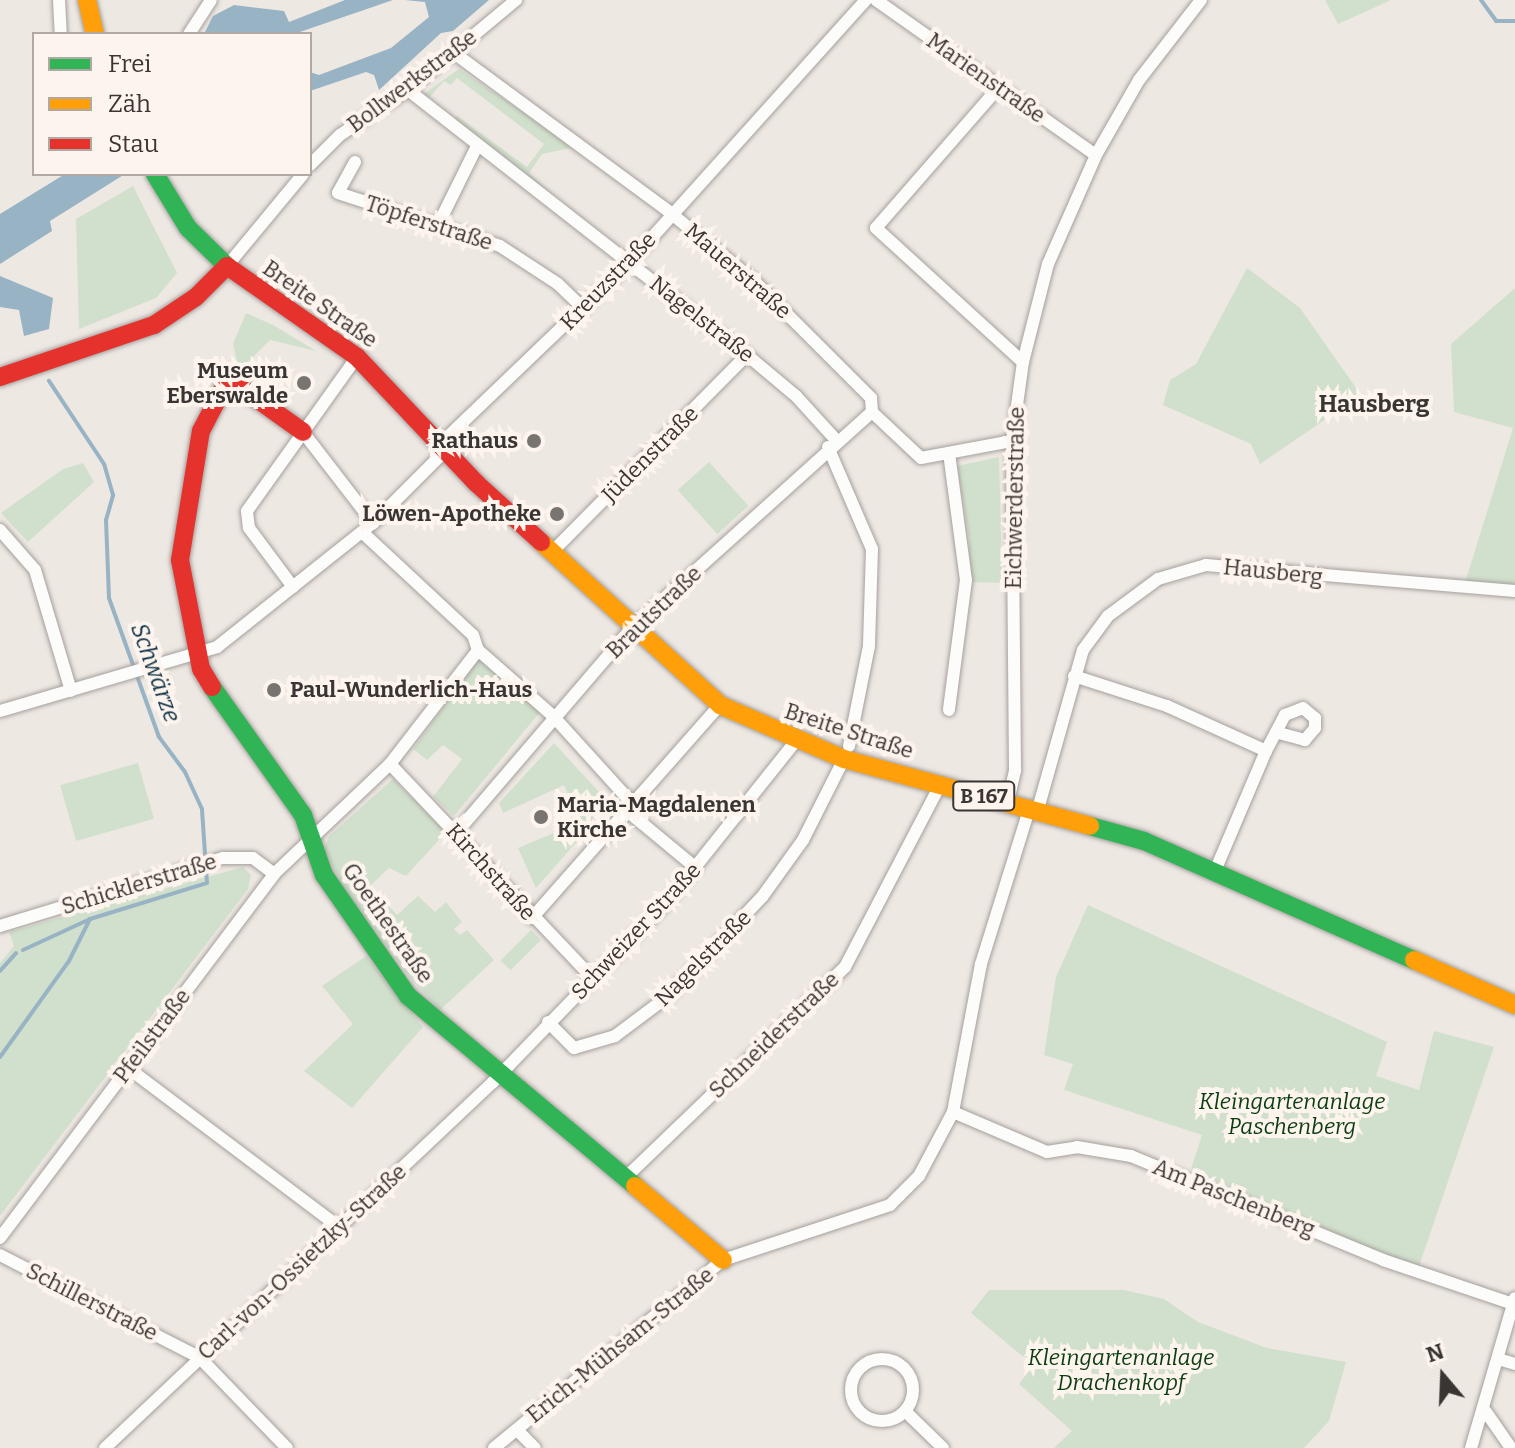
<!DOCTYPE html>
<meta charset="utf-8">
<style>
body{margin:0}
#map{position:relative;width:1515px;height:1448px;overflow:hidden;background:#eee8e3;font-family:Bitter,serif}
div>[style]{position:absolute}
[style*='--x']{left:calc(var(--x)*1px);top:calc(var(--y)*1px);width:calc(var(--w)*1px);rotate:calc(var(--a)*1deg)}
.green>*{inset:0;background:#d1e0cc;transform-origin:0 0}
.water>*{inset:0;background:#98b3c4}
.stream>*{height:4px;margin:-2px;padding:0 2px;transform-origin:2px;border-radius:2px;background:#98b3c4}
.roads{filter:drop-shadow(0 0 2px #a5a09d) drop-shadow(0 0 2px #a5a09d)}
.street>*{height:12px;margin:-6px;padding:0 6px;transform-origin:6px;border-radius:6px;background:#fcfcfb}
.street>.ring{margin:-6px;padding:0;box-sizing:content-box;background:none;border:12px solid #fcfcfb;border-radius:50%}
.fast>*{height:18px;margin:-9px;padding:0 9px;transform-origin:9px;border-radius:9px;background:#30b455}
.slow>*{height:18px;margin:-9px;padding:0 9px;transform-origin:9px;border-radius:9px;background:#ff9f0a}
.jam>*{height:18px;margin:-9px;padding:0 9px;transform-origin:9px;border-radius:9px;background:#e5322d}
.dots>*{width:22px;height:22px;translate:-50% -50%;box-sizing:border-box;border:4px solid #fef4ee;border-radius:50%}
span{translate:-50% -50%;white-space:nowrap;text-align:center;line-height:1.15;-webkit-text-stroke:8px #fef4ee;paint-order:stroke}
.shield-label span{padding:2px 6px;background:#fef4ee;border:2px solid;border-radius:6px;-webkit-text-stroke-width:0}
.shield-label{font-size:20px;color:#393532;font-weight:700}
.street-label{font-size:22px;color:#393532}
.poi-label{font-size:22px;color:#393532;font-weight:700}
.right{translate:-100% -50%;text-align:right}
.left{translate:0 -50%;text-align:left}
.park-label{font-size:22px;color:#0a3e12;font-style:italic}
.neighbourhood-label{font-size:24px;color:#393532;font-weight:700}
.water-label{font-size:24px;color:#103347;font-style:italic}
.legend{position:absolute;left:32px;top:32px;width:280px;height:144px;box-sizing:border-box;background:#fef4ee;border:2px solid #afa8a3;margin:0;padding:10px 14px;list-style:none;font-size:24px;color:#393532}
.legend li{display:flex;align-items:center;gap:16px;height:40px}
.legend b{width:40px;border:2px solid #afa8a3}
.north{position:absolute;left:1403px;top:1336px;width:80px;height:80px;-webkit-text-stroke:6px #fef4ee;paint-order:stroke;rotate:341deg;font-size:22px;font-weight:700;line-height:32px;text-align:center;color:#393532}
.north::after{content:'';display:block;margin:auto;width:28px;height:36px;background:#393532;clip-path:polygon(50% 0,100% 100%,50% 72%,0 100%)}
</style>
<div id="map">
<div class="green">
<i style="clip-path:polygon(1325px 0,1389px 0,1389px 1px,1338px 24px)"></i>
<i style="clip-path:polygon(459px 69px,583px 153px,571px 148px,542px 154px,529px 173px,550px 192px,453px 122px,457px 116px,527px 167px,544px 144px,457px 78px,451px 85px,444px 81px,426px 101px,422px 95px)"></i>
<i style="clip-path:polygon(133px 186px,177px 273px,156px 298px,79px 329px,76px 219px)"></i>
<i style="clip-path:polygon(1247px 268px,1300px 308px,1361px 395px,1260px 464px,1251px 444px,1163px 405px,1170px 380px,1196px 364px)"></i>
<i style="clip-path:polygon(1515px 288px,1515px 591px,1464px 586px,1513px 428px,1454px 412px,1451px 344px)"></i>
<i style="clip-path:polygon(246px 313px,273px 325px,316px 351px,270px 340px,239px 371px,233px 344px)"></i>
<i style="clip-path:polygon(999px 457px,1002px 583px,969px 582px,969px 538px,957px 466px)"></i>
<i style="left:709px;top:462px;width:59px;height:42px;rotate:48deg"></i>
<i style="clip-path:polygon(83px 463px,94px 482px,28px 542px,1px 513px,63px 469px)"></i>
<i style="clip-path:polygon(480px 657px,540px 712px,454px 816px,433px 797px,462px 759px,443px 745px,427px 760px,413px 749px)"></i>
<i style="clip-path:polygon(554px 743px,610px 804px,536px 888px,518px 848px,580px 822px,577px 813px,586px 801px,578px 791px,568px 794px,564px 785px,503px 813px,499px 803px)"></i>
<i style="left:138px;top:763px;width:58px;height:81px;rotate:74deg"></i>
<i style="clip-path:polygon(393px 779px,446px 832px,406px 876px,389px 868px,370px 886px,397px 915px,418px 896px,435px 912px,446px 902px,462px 922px,454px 929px,460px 935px,467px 930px,494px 960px,440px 1010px,410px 978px,345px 889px,324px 850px,329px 836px)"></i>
<i style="clip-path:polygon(243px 867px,251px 875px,248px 889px,0 1216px,0 963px,14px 946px,9px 932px)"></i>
<i style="clip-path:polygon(1088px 905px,1387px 1042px,1376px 1076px,1419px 1090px,1434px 1031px,1494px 1047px,1418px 1269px,1383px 1260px,1191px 1169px,1202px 1135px,1064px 1090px,1073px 1064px,1044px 1055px,1056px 977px)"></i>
<i style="left:531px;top:930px;width:14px;height:43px;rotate:45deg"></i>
<i style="clip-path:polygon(366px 956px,423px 1027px,352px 1108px,304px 1071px,353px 1024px,322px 986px)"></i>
<i style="clip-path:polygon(989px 1290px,1124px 1290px,1164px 1299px,1198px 1322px,1267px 1348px,1346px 1362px,1329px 1421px,1304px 1448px,1054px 1448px,1072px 1431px,1019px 1384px,1033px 1365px,971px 1313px)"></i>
</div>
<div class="water">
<i style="clip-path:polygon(345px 0,393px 0,294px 34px,204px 34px,213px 16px,234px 5px,284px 11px,289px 22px)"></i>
<i style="clip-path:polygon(405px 0,489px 0,453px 31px,441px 33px,379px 90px,374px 75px,366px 72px,310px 91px,310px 72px,319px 75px,391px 48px,429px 17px,425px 2px)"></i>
<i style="clip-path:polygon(65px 174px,125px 174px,50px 221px,52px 231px,0 264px,0 214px)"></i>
<i style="clip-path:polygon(0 276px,53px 298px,49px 329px,24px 336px,19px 310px,0 307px)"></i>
</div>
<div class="stream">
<i style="--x:1481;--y:0;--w:26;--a:54"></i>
<i style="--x:1496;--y:21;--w:19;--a:0"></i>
<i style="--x:23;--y:950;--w:74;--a:-24.8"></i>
<i style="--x:90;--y:919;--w:122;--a:-17.1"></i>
<i style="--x:207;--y:883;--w:74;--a:-93.9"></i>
<i style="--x:202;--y:809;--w:41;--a:-114.7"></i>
<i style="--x:185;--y:772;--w:44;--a:-126.6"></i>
<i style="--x:159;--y:737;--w:148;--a:-109.8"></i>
<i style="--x:109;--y:598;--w:78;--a:-92.2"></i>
<i style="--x:106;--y:520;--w:26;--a:-74"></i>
<i style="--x:113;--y:495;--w:32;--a:-106"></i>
<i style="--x:104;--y:464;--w:100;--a:-123.5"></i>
<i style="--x:0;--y:971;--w:24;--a:-48"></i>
<i style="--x:0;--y:1057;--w:118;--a:-54.3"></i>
<i style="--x:69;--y:961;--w:47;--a:-63.4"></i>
</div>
<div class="roads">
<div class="street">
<i style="--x:59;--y:0;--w:34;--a:87"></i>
<i style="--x:876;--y:0;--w:269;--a:35.2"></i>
<i style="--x:189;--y:34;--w:40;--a:-57.1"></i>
<i style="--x:454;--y:53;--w:266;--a:36.4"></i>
<i style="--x:668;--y:211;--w:109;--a:39.1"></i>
<i style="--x:753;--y:280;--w:167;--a:45"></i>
<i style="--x:871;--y:398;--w:14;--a:86"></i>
<i style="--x:999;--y:87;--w:187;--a:131.1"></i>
<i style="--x:876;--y:228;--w:199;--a:42.4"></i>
<i style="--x:408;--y:90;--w:430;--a:38"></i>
<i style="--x:747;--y:355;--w:64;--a:39.9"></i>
<i style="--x:796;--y:396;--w:59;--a:47.7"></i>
<i style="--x:355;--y:162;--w:35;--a:119"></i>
<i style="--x:338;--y:193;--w:170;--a:18.1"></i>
<i style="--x:500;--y:246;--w:69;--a:33.2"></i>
<i style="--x:558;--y:284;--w:36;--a:44"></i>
<i style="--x:310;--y:165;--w:42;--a:-45"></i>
<i style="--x:340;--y:135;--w:82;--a:-33.5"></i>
<i style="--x:408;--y:90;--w:141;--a:-39.8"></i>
<i style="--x:438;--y:225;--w:88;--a:-63.7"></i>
<i style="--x:227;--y:266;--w:119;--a:-50.4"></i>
<i style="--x:872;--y:412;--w:67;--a:43.2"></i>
<i style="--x:921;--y:458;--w:93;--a:-10.6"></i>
<i style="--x:303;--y:432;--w:115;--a:52.4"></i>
<i style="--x:438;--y:446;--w:265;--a:-43.8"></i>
<i style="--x:629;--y:263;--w:354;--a:-48"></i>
<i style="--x:828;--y:447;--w:111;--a:66.7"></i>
<i style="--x:872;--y:549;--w:97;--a:91.8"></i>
<i style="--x:869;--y:646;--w:102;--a:101.3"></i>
<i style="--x:949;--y:453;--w:128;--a:82.4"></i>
<i style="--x:966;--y:580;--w:131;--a:97.5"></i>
<i style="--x:0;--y:530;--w:53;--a:48.8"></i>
<i style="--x:35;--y:570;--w:126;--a:73.4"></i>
<i style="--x:362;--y:532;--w:151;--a:42.9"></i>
<i style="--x:473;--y:635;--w:16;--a:72"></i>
<i style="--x:552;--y:552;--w:277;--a:-45.3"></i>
<i style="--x:293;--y:587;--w:74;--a:-126.7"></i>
<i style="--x:249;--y:528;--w:17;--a:-97"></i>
<i style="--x:247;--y:511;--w:189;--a:-54.5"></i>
<i style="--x:478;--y:650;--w:100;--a:41.3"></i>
<i style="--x:553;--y:716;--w:118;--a:47.8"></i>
<i style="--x:1074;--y:676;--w:98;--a:17.9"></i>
<i style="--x:1167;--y:706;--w:109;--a:24.4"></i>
<i style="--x:0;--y:711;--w:226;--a:-16.4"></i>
<i style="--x:217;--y:647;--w:199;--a:-38.5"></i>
<i style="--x:373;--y:523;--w:100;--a:-45"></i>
<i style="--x:390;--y:764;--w:296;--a:46.6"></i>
<i style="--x:1008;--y:801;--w:32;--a:-77"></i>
<i style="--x:1015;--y:770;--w:329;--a:-90.5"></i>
<i style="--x:1012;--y:441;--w:80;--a:-82.1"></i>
<i style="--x:1023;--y:362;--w:101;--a:-75.7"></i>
<i style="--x:1048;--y:264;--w:119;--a:-66.2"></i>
<i style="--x:1096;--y:155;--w:86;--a:-60.2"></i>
<i style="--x:1139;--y:80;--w:101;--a:-52.2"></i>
<i style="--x:1038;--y:809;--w:165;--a:-74.2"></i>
<i style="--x:1083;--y:650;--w:42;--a:-53.7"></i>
<i style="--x:1108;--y:616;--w:62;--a:-36.5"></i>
<i style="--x:1158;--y:579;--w:50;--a:-16.3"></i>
<i style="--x:1206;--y:565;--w:310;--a:4.8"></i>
<i style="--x:626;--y:810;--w:91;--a:39.6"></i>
<i style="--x:457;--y:832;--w:270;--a:-49.4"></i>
<i style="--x:633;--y:627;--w:321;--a:-42"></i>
<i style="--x:1215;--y:871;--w:130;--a:-67"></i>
<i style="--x:1266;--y:751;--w:41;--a:-62.2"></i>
<i style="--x:1285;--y:715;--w:19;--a:-21"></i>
<i style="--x:1303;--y:708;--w:16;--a:40"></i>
<i style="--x:1315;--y:718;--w:10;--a:90"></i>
<i style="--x:1315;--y:728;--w:16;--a:130"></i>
<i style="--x:1305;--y:740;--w:30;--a:-165"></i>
<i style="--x:532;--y:918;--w:284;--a:-48.6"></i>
<i style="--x:0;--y:926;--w:233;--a:-17"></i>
<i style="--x:223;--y:858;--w:30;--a:0"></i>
<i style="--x:253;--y:858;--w:26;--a:37"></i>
<i style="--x:548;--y:1022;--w:37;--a:45"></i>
<i style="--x:574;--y:1048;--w:43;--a:-16.3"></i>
<i style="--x:615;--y:1036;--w:65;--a:-36.9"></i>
<i style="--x:667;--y:997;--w:138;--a:-46.5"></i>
<i style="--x:762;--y:897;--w:70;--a:-54.3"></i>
<i style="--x:803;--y:840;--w:91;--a:-63.2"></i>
<i style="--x:128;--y:1068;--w:264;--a:37"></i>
<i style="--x:953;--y:1112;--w:102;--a:23.1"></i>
<i style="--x:1047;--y:1152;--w:30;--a:-9"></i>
<i style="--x:1077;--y:1147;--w:55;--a:9.5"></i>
<i style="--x:1131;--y:1156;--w:273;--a:22.4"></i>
<i style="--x:1383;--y:1260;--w:137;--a:18.7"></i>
<i style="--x:624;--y:1179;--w:306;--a:-43.8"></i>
<i style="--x:845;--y:967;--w:205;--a:-62.4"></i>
<i style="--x:0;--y:1238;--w:456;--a:-53"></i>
<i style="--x:274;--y:874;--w:160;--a:-43.5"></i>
<i style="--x:390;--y:764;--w:144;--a:-52.3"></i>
<i style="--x:0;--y:1255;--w:225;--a:27.2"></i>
<i style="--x:200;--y:1358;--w:125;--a:46"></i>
<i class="ring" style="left:851px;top:1359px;width:50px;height:50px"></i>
<i style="--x:1498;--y:1359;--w:18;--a:16"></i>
<i style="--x:905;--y:1411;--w:53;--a:44.2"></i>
<i style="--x:1486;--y:1412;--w:44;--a:55.2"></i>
<i style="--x:517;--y:1430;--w:25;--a:45"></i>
<i style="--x:105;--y:1448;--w:533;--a:-43.33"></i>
<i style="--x:493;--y:1082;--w:252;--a:-46"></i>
<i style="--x:668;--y:901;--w:203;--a:-51.4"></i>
<i style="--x:494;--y:1448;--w:296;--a:-39.4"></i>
<i style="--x:723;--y:1260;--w:176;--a:-18.2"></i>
<i style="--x:890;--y:1205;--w:41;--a:-45"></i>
<i style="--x:919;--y:1176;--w:72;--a:-62"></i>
<i style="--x:953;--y:1112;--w:151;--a:-79.3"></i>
<i style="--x:981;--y:964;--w:164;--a:-72.7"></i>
<i style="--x:1471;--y:1448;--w:156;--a:-73.7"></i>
</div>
<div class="fast">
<i style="--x:155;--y:174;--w:63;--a:58.6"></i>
<i style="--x:188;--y:228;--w:54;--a:44.3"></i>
<i style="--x:212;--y:687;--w:157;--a:54.6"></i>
<i style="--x:303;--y:815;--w:64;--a:70.7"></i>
<i style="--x:324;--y:875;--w:147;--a:55.2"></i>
<i style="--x:408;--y:996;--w:296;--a:39.9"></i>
<i style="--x:1090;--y:826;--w:56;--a:15.5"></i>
<i style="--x:1144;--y:841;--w:295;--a:23.8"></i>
</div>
<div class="slow">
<i style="--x:87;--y:0;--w:35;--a:77"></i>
<i style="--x:541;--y:542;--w:242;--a:42.3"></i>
<i style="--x:720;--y:705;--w:135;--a:23.5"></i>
<i style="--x:844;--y:759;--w:255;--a:15.2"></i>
<i style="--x:1414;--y:960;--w:111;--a:24"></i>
<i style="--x:635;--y:1186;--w:115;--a:40.1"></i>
</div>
<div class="jam">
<i style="--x:0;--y:377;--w:163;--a:-18.7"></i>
<i style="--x:154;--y:325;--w:50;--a:-33.7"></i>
<i style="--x:196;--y:297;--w:44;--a:-45"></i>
<i style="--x:227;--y:266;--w:159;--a:35"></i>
<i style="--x:357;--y:357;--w:173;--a:46.6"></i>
<i style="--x:476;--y:483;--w:88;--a:42.2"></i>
<i style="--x:212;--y:687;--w:21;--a:-121"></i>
<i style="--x:201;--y:669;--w:111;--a:-100.9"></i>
<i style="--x:180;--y:560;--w:131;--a:-80.8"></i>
<i style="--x:201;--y:431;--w:50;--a:-62.4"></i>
<i style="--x:224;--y:387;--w:10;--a:-29"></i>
<i style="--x:233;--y:382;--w:86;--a:35.5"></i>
</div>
</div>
<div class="dots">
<i style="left:304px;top:383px;background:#787470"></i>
<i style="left:534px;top:441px;background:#787470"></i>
<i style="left:557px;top:514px;background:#787470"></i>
<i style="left:274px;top:690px;background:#787470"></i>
<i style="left:541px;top:817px;background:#787470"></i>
</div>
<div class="shield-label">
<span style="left:984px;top:796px">B 167</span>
</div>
<div class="street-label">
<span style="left:986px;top:78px;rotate:35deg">Marienstraße</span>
<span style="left:412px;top:81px;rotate:-37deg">Bollwerkstraße</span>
<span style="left:429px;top:223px;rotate:18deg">Töpferstraße</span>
<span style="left:738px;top:271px;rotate:41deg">Mauerstraße</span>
<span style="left:608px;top:281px;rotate:-46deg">Kreuzstraße</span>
<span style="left:320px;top:304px;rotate:35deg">Breite Straße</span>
<span style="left:702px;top:319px;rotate:38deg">Nagelstraße</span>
<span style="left:650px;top:454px;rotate:-45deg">Jüdenstraße</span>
<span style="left:1015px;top:498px;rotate:-89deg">Eichwerderstraße</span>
<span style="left:1273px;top:572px;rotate:6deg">Hausberg</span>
<span style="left:654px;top:612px;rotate:-44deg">Brautstraße</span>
<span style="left:849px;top:731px;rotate:18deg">Breite Straße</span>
<span style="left:491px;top:872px;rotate:48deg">Kirchstraße</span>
<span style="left:139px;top:884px;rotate:-17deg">Schicklerstraße</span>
<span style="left:388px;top:923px;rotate:55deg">Goethestraße</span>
<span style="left:636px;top:931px;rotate:-47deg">Schweizer Straße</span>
<span style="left:703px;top:958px;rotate:-45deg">Nagelstraße</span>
<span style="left:774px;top:1035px;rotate:-44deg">Schneiderstraße</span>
<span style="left:152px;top:1036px;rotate:-53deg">Pfeilstraße</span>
<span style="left:1234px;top:1198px;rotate:22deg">Am Paschenberg</span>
<span style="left:302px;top:1262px;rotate:-43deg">Carl-von-Ossietzky-Straße</span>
<span style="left:92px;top:1302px;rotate:27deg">Schillerstraße</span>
<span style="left:620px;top:1345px;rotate:-39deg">Erich-Mühsam-Straße</span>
</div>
<div class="poi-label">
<span class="right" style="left:288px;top:383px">Museum<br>Eberswalde</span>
<span class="right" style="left:518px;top:441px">Rathaus</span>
<span class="right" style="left:541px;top:514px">Löwen-Apotheke</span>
<span class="left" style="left:290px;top:690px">Paul-Wunderlich-Haus</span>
<span class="left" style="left:557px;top:817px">Maria-Magdalenen<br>Kirche</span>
</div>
<div class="park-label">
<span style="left:1292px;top:1114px">Kleingartenanlage<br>Paschenberg</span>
<span style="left:1121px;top:1370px">Kleingartenanlage<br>Drachenkopf</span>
</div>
<div class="neighbourhood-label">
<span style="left:1374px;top:405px">Hausberg</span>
</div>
<div class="water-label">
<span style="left:155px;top:673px;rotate:70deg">Schwärze</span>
</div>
<ul class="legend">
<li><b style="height:10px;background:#30b455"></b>Frei</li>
<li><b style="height:10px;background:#ff9f0a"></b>Zäh</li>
<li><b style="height:10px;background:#e5322d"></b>Stau</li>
</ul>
<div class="north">N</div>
</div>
